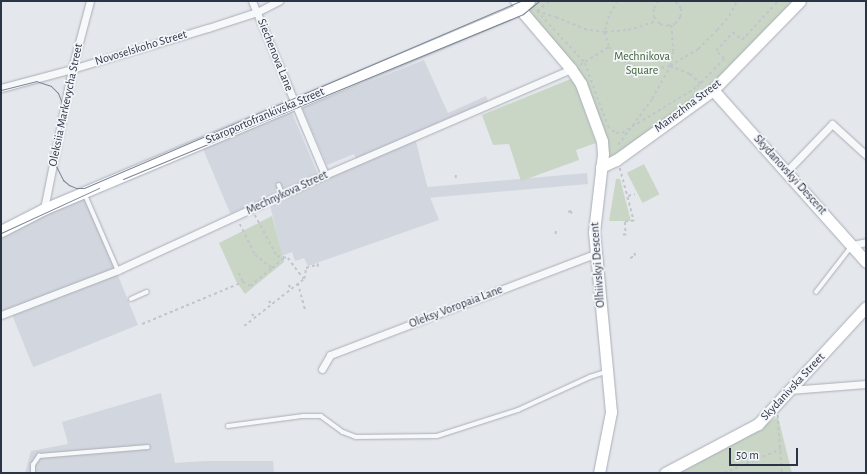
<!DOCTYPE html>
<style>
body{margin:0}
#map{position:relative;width:867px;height:474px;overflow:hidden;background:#e4e7ec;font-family:"Alegreya Sans",sans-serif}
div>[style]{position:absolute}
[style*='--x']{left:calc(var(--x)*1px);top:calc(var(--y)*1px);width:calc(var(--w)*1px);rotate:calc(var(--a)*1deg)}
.built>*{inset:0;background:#d2d6de;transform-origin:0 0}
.green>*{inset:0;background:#c9d6c5;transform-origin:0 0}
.path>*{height:1.5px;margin-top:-0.75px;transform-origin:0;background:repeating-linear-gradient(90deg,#c2c5cb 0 3px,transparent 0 6px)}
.roads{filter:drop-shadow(0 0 1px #a9aeb7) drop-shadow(0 0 1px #a9aeb7)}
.lane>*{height:3.5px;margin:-1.75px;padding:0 1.75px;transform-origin:1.75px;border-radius:1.75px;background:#f7f8fa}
.street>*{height:7px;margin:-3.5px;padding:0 3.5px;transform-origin:3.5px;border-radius:3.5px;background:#f7f8fa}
.secondary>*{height:11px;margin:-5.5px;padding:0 5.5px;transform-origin:5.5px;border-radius:5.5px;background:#fff}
.tram>*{height:1px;margin:-0.5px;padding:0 0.5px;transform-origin:0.5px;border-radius:0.5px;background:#7d8696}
span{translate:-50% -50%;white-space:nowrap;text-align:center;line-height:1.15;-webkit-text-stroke:3.5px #f4f6f9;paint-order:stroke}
.street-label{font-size:12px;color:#2b3445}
.park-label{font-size:12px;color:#3f6138}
.frame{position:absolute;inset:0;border:2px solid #2b3445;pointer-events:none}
.scale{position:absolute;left:729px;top:448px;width:69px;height:18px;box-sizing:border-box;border:2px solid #2b3445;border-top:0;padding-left:5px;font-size:12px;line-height:14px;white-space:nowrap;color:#2b3445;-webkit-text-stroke:3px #f4f6f9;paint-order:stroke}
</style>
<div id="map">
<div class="built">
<i style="clip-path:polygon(424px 60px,448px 113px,486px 96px,488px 101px,356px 159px,354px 154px,327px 165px,302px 108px)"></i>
<i style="left:289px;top:106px;width:76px;height:96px;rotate:67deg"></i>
<i style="clip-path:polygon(415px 138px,430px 197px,439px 220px,308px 266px,304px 258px,295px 261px,292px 252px,282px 256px,270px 205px)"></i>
<i style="left:587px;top:173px;width:11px;height:274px;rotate:85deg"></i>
<i style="clip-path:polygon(84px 192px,117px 269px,1px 314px,1px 231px)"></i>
<i style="left:117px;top:273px;width:56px;height:113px;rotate:68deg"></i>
<i style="clip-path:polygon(161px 393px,175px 463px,206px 461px,273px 461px,274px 473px,25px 473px,31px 451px,68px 444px,62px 422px)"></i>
</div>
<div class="green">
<i style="clip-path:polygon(529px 1px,800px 1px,713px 90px,601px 167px,603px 154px,581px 84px,523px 14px)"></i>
<i style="clip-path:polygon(573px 78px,596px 143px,576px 150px,579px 160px,521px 181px,509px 144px,493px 145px,482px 115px)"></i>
<i style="left:644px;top:164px;width:34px;height:19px;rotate:63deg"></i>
<i style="clip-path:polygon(616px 179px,620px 179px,631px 221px,609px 221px)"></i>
<i style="clip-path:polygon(272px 216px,284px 262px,245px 294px,236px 281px,219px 243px)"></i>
<i style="clip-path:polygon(778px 417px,792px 473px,672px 473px,707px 455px)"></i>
</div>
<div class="path">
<i style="--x:618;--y:1;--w:17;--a:121"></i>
<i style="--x:609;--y:16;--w:16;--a:104"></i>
<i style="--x:605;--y:32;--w:16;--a:75"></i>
<i style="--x:609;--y:47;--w:20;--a:45"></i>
<i style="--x:623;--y:61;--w:12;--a:24"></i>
<i style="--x:634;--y:66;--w:21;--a:8"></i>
<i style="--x:655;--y:69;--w:15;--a:-11"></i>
<i style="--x:670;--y:66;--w:33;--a:-31"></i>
<i style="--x:698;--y:49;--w:27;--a:-45"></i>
<i style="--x:717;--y:30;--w:18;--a:-49"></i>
<i style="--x:729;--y:16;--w:17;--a:-62"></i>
<i style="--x:659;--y:1;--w:9;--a:122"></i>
<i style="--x:654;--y:9;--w:8;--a:90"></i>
<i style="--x:654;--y:17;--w:9;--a:49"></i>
<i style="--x:660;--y:24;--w:7;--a:16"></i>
<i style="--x:667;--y:26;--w:8;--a:-14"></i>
<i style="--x:675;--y:24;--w:9;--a:-54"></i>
<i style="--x:680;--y:17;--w:8;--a:-83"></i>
<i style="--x:681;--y:9;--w:10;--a:-127"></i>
<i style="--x:537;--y:11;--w:71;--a:47.3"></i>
<i style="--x:585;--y:63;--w:67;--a:69.9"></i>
<i style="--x:608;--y:126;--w:11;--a:41"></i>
<i style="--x:616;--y:133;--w:6;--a:0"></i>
<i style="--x:622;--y:133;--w:88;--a:-31.5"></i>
<i style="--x:697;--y:87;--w:39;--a:-46"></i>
<i style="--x:724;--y:59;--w:11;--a:-135"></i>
<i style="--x:716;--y:51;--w:25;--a:-48"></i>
<i style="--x:733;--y:32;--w:12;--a:42"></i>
<i style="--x:742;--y:40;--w:53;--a:-47.3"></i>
<i style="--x:537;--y:11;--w:20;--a:18"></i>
<i style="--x:556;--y:17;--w:30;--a:23"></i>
<i style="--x:584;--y:29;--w:21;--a:8"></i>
<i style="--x:605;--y:32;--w:23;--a:-5"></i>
<i style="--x:628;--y:30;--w:30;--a:-17"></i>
<i style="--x:537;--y:11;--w:16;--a:-38"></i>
<i style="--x:580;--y:65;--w:34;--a:-32"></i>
<i style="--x:670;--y:66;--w:22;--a:22"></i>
<i style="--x:690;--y:74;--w:15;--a:42"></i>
<i style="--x:618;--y:145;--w:57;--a:-53.5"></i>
<i style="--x:652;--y:99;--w:38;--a:-61"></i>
<i style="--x:670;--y:66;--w:14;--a:-78"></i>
<i style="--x:673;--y:52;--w:27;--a:-94"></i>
<i style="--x:620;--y:168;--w:55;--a:75.2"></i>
<i style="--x:634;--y:221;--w:9;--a:174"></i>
<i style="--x:625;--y:222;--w:13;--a:86"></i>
<i style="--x:626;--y:235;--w:3;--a:180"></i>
<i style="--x:456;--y:175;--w:4;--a:90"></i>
<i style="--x:628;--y:196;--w:7;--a:-16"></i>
<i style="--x:568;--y:212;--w:3;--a:-18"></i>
<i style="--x:571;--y:211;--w:3;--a:72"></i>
<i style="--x:255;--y:215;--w:47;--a:61.8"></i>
<i style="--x:277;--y:256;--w:11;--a:10"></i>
<i style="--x:288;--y:258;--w:26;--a:53"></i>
<i style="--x:240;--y:224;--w:34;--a:64"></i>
<i style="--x:255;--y:255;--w:21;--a:37"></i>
<i style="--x:272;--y:268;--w:16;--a:-40"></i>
<i style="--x:556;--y:231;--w:6;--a:90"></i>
<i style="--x:630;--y:258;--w:5;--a:-22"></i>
<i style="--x:635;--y:256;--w:3;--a:-108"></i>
<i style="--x:239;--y:273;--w:10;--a:66"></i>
<i style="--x:298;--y:283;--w:30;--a:75"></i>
<i style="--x:289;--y:285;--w:4;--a:63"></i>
<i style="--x:269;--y:301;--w:4;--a:45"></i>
<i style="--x:252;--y:314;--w:4;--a:45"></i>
<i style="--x:142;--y:324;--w:109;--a:-22.6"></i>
<i style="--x:243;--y:282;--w:8;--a:30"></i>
<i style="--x:250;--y:286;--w:28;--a:-39"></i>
<i style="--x:244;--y:326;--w:76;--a:-38.1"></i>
<i style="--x:304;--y:279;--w:11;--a:-80"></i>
<i style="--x:306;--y:268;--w:13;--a:-18"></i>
<i style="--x:318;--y:264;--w:3;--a:90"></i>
<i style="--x:778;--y:415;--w:58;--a:86.1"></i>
<i style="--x:724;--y:473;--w:62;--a:-22.8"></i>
</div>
<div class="roads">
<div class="lane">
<i style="--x:279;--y:185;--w:11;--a:68"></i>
<i style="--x:85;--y:194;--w:83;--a:66.5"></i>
<i style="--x:816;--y:292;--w:57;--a:-52.1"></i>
<i style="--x:131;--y:299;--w:17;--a:-24"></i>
<i style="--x:228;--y:426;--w:76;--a:-7.6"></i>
<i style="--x:303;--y:416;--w:18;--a:0"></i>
<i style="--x:321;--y:416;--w:27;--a:36"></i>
<i style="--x:343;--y:432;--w:14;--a:21"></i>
<i style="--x:356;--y:437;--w:81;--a:-0.7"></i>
<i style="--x:437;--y:436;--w:85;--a:-17.8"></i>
<i style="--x:518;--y:410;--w:79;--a:-24.6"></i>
<i style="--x:590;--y:377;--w:16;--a:-18"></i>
<i style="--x:33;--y:473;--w:8;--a:-90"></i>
<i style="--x:33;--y:465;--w:11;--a:-56"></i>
<i style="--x:39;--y:456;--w:109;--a:-4.7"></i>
</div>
<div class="street">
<i style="--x:252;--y:1;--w:189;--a:67.2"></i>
<i style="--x:514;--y:1;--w:10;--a:53"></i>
<i style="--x:1;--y:88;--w:73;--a:-15"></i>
<i style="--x:72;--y:69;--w:142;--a:-16.8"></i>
<i style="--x:208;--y:28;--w:52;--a:-18.1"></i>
<i style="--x:257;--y:12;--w:25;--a:-27"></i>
<i style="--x:787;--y:171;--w:65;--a:-46.2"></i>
<i style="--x:832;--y:124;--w:46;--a:42.4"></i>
<i style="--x:44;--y:209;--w:143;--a:-78.7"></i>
<i style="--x:72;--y:69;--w:70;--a:-75.2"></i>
<i style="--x:853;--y:245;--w:13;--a:-13"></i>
<i style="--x:1;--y:315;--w:125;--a:-21"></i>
<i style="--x:118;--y:270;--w:228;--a:-24.7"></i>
<i style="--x:325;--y:175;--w:268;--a:-23.3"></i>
<i style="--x:322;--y:369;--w:16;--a:-60"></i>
<i style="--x:330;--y:355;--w:286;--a:-20.9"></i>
<i style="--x:790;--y:390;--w:76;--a:-4.5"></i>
</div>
<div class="secondary">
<i style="--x:520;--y:9;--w:79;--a:49.6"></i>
<i style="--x:571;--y:69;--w:18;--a:56"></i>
<i style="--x:581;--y:84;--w:61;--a:69.8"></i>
<i style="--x:602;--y:141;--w:13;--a:86"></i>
<i style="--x:603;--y:154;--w:79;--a:96.6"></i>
<i style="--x:594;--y:232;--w:181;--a:84.6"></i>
<i style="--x:611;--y:412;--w:62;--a:101.1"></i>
<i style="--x:713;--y:90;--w:230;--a:48.3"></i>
<i style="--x:601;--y:167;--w:17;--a:-25"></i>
<i style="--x:616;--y:160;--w:120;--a:-35.8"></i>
<i style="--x:713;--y:90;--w:124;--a:-45.7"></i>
<i style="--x:1;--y:231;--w:48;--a:-27.1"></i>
<i style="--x:44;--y:209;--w:516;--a:-22.79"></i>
<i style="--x:520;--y:9;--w:12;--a:-42"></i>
<i style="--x:665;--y:473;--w:105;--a:-27.8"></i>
<i style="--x:758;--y:424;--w:159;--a:-47.3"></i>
</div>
</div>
<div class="tram">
<i style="--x:1;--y:90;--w:36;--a:-14"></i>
<i style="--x:36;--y:81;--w:16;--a:18"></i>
<i style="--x:51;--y:86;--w:10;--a:45"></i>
<i style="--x:58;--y:93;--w:18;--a:68"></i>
<i style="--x:65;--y:110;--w:49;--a:101.8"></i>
<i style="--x:55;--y:158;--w:8;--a:83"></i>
<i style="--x:56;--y:166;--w:16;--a:63"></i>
<i style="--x:63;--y:180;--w:8;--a:40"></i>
<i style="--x:69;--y:185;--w:8;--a:23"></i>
<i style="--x:76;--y:188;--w:8;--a:0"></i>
<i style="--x:84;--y:188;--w:475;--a:-23.2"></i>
<i style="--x:123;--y:179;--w:433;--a:-22.4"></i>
<i style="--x:523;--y:14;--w:21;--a:-39"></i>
<i style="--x:1;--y:233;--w:108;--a:-24.7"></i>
</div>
<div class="street-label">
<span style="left:141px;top:48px;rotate:-17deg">Novoselskoho Street</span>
<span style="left:275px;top:55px;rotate:68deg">Siechenova Lane</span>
<span style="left:66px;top:105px;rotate:-78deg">Oleksiia Markevycha Street</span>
<span style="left:688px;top:106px;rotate:-37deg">Manezhna Street</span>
<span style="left:265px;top:116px;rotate:-23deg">Staroportofrankivska Street</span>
<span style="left:790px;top:175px;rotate:48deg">Skydanovskyi Descent</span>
<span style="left:287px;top:193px;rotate:-25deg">Mechnykova Street</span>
<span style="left:598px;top:265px;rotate:-94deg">Olhiivskyi Descent</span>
<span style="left:456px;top:307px;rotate:-21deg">Oleksy Voropaia Lane</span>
<span style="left:793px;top:387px;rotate:-47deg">Skydanivska Street</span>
</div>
<div class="park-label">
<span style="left:642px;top:64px">Mechnikova<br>Square</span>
</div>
<div class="frame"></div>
<div class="scale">50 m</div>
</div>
